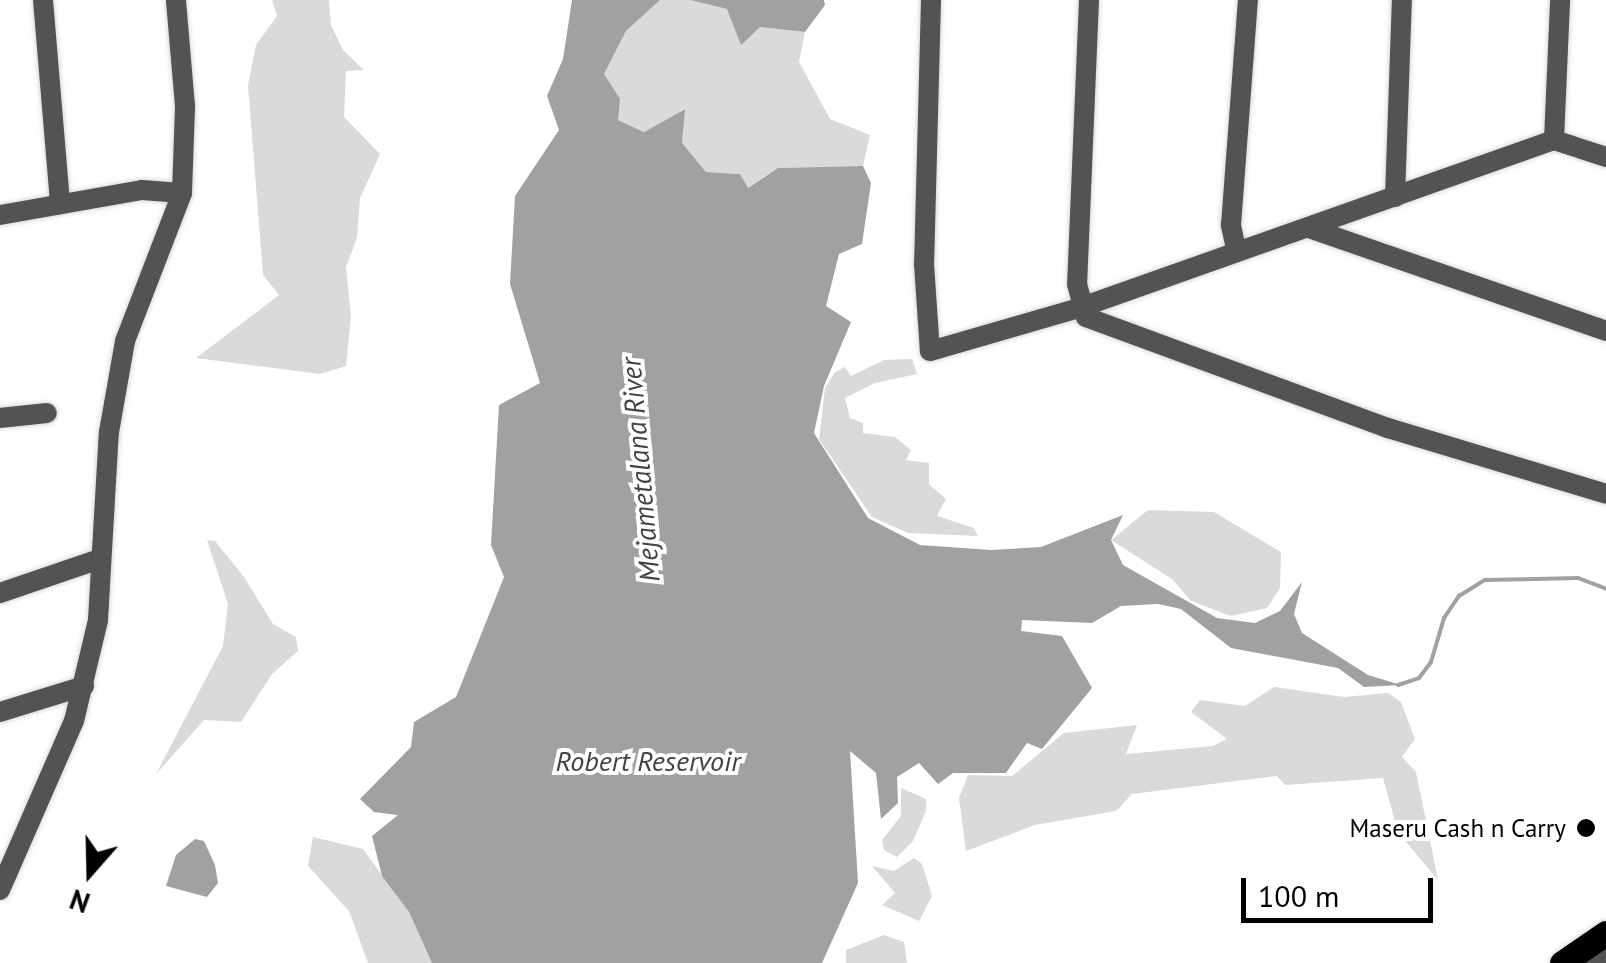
<!DOCTYPE html>
<style>
body{margin:0}
#map{position:relative;width:1606px;height:963px;overflow:hidden;background:#fff;font-family:"PT Sans",sans-serif}
div>[style]{position:absolute}
[style*='--x']{left:calc(var(--x)*1px);top:calc(var(--y)*1px);width:calc(var(--w)*1px);rotate:calc(var(--a)*1deg)}
.green>*{inset:0;background:#dadada}
.water>*{inset:0;background:#a1a1a1}
.stream>*{height:4px;margin:-2px;padding:0 2px;transform-origin:2px;border-radius:2px;background:#a1a1a1}
.roads{filter:drop-shadow(0 0 2px #dbdbdb) drop-shadow(0 0 2px #dbdbdb)}
.minor>*{height:20px;margin:-10px;padding:0 10px;transform-origin:10px;border-radius:10px;background:#535353}
.major>*{height:25px;margin:-12.5px;padding:0 12.5px;transform-origin:12.5px;border-radius:12.5px;background:#000}
.dots>*{width:28px;height:28px;translate:-50% -50%;box-sizing:border-box;border:5px solid #fff;border-radius:50%}
span{translate:-50% -50%;white-space:nowrap;text-align:center;line-height:1.15;-webkit-text-stroke:8px #fff;paint-order:stroke}
.poi-label{font-size:25px;color:#000}
.right{translate:-100% -50%;text-align:right}
.water-label{font-size:28px;color:#424242;font-style:italic}
.north{position:absolute;left:40px;top:823px;width:100px;height:100px;-webkit-text-stroke:8px #fff;paint-order:stroke;rotate:200deg;font-size:28px;font-weight:700;line-height:40px;text-align:center;color:#000}
.north::after{content:'';display:block;margin:auto;width:35px;height:45px;background:#000;clip-path:polygon(50% 0,100% 100%,50% 72%,0 100%)}
.scale{position:absolute;left:1241px;top:878px;width:192px;height:45px;box-sizing:border-box;border:5px solid #000;border-top:0;padding-left:12px;font-size:30px;line-height:35px;white-space:nowrap;color:#000;-webkit-text-stroke:8px #fff;paint-order:stroke}
</style>
<div id="map">
<div class="green">
<i style="clip-path:polygon(272px 0,329px 0,331px 25px,343px 50px,364px 70px,346px 71px,344px 117px,380px 154px,360px 198px,357px 238px,346px 267px,351px 317px,346px 366px,320px 374px,196px 358px,279px 295px,263px 275px,248px 85px,256px 45px,277px 16px)"></i>
<i style="clip-path:polygon(660px 0,690px 0,727px 9px,760px 27px,805px 32px,799px 62px,830px 119px,870px 135px,863px 166px,778px 168px,747px 188px,740px 174px,706px 172px,682px 143px,684px 109px,644px 132px,618px 120px,604px 73px,626px 31px)"></i>
<i style="clip-path:polygon(912px 359px,917px 374px,875px 383px,845px 398px,850px 418px,863px 423px,863px 433px,895px 437px,911px 450px,906px 460px,929px 463px,929px 484px,946px 499px,937px 516px,974px 528px,978px 536px,908px 533px,872px 517px,819px 439px,825px 388px,835px 372px,845px 367px,851px 376px,884px 360px)"></i>
<i style="clip-path:polygon(1148px 510px,1214px 512px,1281px 552px,1280px 588px,1267px 608px,1231px 616px,1191px 601px,1172px 579px,1111px 540px)"></i>
<i style="clip-path:polygon(207px 540px,215px 541px,244px 577px,273px 624px,296px 637px,298px 651px,272px 674px,241px 722px,204px 720px,156px 774px,223px 646px,228px 604px)"></i>
<i style="clip-path:polygon(1274px 687px,1344px 697px,1388px 693px,1401px 702px,1415px 739px,1402px 757px,1416px 772px,1438px 880px,1398px 832px,1383px 778px,1285px 785px,1277px 776px,1132px 794px,1116px 811px,1035px 825px,966px 851px,959px 798px,968px 775px,1012px 776px,1064px 733px,1137px 725px,1126px 754px,1213px 746px,1227px 739px,1191px 712px,1200px 700px,1245px 706px)"></i>
<i style="clip-path:polygon(901px 788px,926px 799px,926px 811px,913px 841px,897px 857px,884px 850px,882px 840px,901px 816px)"></i>
<i style="clip-path:polygon(313px 837px,363px 849px,409px 912px,432px 963px,368px 963px,349px 911px,308px 866px)"></i>
<i style="clip-path:polygon(914px 858px,922px 864px,932px 896px,919px 921px,882px 905px,895px 893px,872px 866px,894px 871px)"></i>
<i style="clip-path:polygon(884px 935px,904px 942px,907px 963px,846px 963px,846px 950px)"></i>
</div>
<div class="water">
<i style="clip-path:polygon(572px 0,660px 0,626px 31px,604px 74px,620px 99px,618px 120px,644px 132px,685px 109px,682px 143px,706px 172px,740px 174px,748px 188px,778px 168px,863px 166px,871px 183px,862px 244px,839px 254px,826px 306px,851px 322px,824px 386px,814px 433px,868px 518px,920px 545px,991px 550px,1041px 547px,1123px 515px,1111px 540px,1123px 565px,1217px 618px,1255px 623px,1280px 611px,1302px 582px,1294px 614px,1302px 633px,1368px 675px,1401px 685px,1364px 687px,1338px 668px,1231px 648px,1181px 609px,1158px 604px,1121px 606px,1092px 623px,1022px 620px,1021px 631px,1062px 636px,1092px 688px,1042px 749px,1027px 743px,1006px 773px,953px 773px,938px 784px,919px 763px,897px 777px,898px 803px,881px 819px,876px 773px,850px 751px,858px 883px,822px 963px,432px 963px,409px 912px,382px 876px,372px 836px,398px 815px,374px 812px,360px 799px,411px 747px,414px 722px,456px 697px,504px 577px,491px 545px,499px 405px,540px 383px,510px 284px,515px 196px,559px 130px,547px 96px,563px 59px)"></i>
<i style="clip-path:polygon(690px 0,824px 0,825px 5px,805px 32px,760px 27px,741px 45px,727px 9px)"></i>
<i style="clip-path:polygon(195px 839px,204px 841px,215px 865px,218px 883px,207px 897px,166px 886px,176px 855px)"></i>
</div>
<div class="stream">
<i style="--x:1398;--y:685;--w:22;--a:-18"></i>
<i style="--x:1419;--y:678;--w:20;--a:-53"></i>
<i style="--x:1431;--y:662;--w:46;--a:-73.5"></i>
<i style="--x:1444;--y:618;--w:27;--a:-56"></i>
<i style="--x:1459;--y:596;--w:31;--a:-32"></i>
<i style="--x:1485;--y:580;--w:93;--a:-1.2"></i>
<i style="--x:1578;--y:578;--w:30;--a:21"></i>
</div>
<div class="roads">
<div class="minor">
<i style="--x:43;--y:0;--w:205;--a:85.2"></i>
<i style="--x:931;--y:0;--w:264;--a:91.5"></i>
<i style="--x:924;--y:264;--w:87;--a:86.1"></i>
<i style="--x:930;--y:351;--w:155;--a:-16.1"></i>
<i style="--x:1079;--y:308;--w:504;--a:-19.48"></i>
<i style="--x:1554;--y:140;--w:55;--a:18.1"></i>
<i style="--x:1089;--y:0;--w:284;--a:92.4"></i>
<i style="--x:1077;--y:284;--w:34;--a:75"></i>
<i style="--x:1086;--y:317;--w:322;--a:20.2"></i>
<i style="--x:1388;--y:428;--w:228;--a:16.8"></i>
<i style="--x:1554;--y:140;--w:140;--a:-87.5"></i>
<i style="--x:1395;--y:197;--w:197;--a:-88"></i>
<i style="--x:0;--y:215;--w:144;--a:-10"></i>
<i style="--x:142;--y:190;--w:40;--a:4.3"></i>
<i style="--x:1309;--y:228;--w:314;--a:19.1"></i>
<i style="--x:1236;--y:249;--w:25;--a:-102"></i>
<i style="--x:1231;--y:225;--w:226;--a:-85.7"></i>
<i style="--x:0;--y:418;--w:47;--a:-6.1"></i>
<i style="--x:0;--y:593;--w:106;--a:-18.8"></i>
<i style="--x:0;--y:712;--w:88;--a:-17.2"></i>
<i style="--x:0;--y:890;--w:184;--a:-66.4"></i>
<i style="--x:74;--y:721;--w:104;--a:-76.6"></i>
<i style="--x:98;--y:620;--w:188;--a:-86.7"></i>
<i style="--x:109;--y:432;--w:92;--a:-80"></i>
<i style="--x:125;--y:341;--w:159;--a:-68.9"></i>
<i style="--x:182;--y:193;--w:87;--a:-88"></i>
<i style="--x:185;--y:106;--w:106;--a:-94.9"></i>
<i style="--x:1587;--y:963;--w:22;--a:-32"></i>
</div>
<div class="major">
<i style="--x:1562;--y:963;--w:53;--a:-34.3"></i>
</div>
</div>
<div class="dots">
<i style="left:1586px;top:828px;background:#000"></i>
</div>
<div class="poi-label">
<span class="right" style="left:1566px;top:828px">Maseru Cash n Carry</span>
</div>
<div class="water-label">
<span style="left:640px;top:470px;rotate:-95deg">Mejametalana River</span>
<span style="left:648px;top:761px">Robert Reservoir</span>
</div>
<div class="north">N</div>
<div class="scale">100 m</div>
</div>
